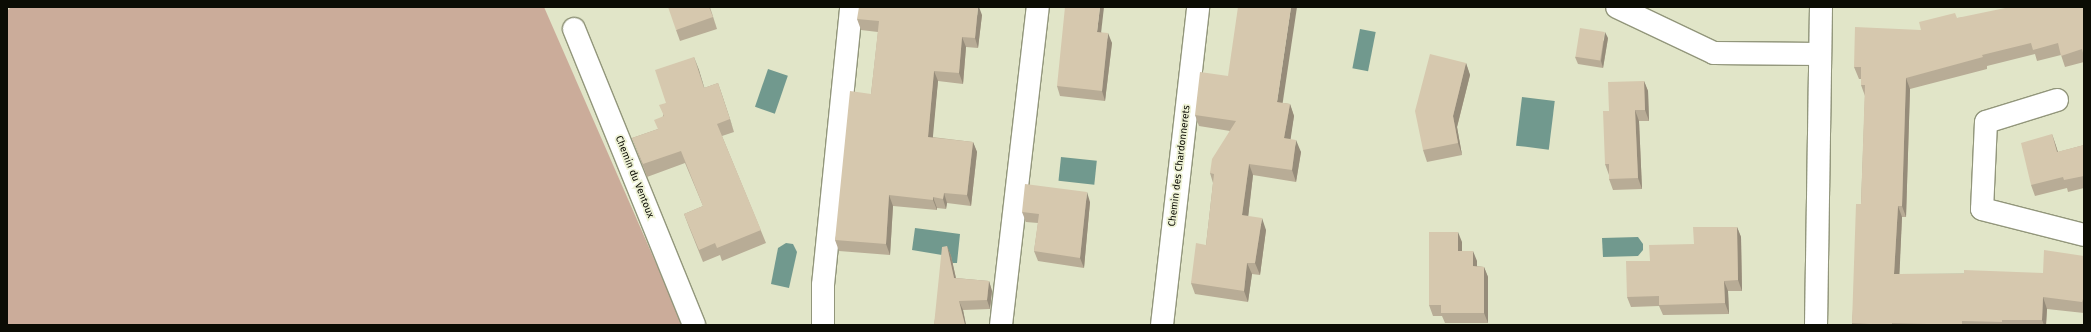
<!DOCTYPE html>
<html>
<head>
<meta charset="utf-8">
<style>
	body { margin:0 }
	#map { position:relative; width:2091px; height:332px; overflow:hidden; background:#e1e5c8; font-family:"Fira Sans",sans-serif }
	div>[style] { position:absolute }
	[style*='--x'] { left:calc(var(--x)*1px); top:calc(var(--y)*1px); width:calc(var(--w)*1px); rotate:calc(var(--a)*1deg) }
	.green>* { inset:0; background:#cbac9a }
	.water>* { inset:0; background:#71998e; transform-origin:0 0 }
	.roads { filter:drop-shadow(1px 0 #92967b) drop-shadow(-1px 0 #92967b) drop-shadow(0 1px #92967b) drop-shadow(0 -1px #92967b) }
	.minor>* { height:22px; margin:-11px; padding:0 11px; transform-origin:11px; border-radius:11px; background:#fff }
	.wall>* { inset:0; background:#b8ac96 }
	.shaded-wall>* { inset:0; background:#968c7a }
	.building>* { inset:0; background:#d6c8ae; transform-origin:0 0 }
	span { translate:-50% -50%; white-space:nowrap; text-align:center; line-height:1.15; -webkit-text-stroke:3.5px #eef2d5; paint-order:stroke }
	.street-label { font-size:10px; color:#0b0c04 }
	.frame { position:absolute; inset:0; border:8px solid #0b0c04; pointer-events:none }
</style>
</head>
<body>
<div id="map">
	<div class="green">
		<div style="clip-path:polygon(11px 7px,544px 7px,683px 325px,7px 325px,7px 11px)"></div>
	</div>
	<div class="water">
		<div style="left:1360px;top:29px;width:16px;height:40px;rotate:11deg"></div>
		<div style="left:768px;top:69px;width:21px;height:40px;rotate:19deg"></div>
		<div style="left:1522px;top:97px;width:33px;height:49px;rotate:7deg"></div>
		<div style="left:1061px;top:157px;width:36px;height:24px;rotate:6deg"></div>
		<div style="clip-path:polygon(915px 228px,960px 234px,957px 263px,953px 263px,951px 267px,942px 255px,912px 250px)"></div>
		<div style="clip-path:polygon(1638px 237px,1643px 244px,1643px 250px,1638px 256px,1603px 257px,1602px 238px)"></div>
		<div style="clip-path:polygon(786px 243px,793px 244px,797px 252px,789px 288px,771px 284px,778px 248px)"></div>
	</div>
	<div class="roads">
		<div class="minor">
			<div style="--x:1617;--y:7;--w:107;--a:25.4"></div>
			<div style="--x:1714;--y:53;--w:106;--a:0.5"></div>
			<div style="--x:574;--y:29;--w:319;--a:67.9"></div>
			<div style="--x:2057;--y:100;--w:74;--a:162.8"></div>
			<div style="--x:1986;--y:122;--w:87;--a:92.6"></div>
			<div style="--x:1982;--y:209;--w:105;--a:14.3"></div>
			<div style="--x:823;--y:325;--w:40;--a:-90"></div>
			<div style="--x:823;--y:285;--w:279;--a:-84.2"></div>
			<div style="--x:1001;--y:325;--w:320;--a:-83.4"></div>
			<div style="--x:1162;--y:325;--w:320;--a:-83.5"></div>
			<div style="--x:1816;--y:325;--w:318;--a:-89.1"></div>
		</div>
	</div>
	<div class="wall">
		<div style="clip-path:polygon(710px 7px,717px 29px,680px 41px,676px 30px)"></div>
		<div style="clip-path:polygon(2084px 7px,2084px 62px,2065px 67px,2061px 55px,2037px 61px,2035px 54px,1987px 66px,1987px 69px,1910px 89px,1906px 217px,1902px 217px,1899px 274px,2043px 273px,2084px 256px,2084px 313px,2047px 309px,2046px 325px,1852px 325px,1852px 323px,1861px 204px,1865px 96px,1861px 85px,1861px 79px,1859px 79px,1854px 67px,1921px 30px,1957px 18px)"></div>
		<div style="clip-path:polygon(982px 15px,978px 48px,966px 47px,963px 84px,938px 81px,932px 137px,973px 142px,977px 152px,971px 206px,947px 203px,946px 209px,937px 208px,937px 210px,893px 206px,890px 255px,839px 251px,835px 240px,871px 94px,878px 32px,861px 30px,857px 19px)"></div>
		<div style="clip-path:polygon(1101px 32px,1112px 43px,1105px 101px,1060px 96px,1057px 86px)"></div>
		<div style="clip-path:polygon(1608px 38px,1603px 68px,1578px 64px,1575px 57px)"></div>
		<div style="clip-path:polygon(694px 57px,704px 88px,718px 83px,734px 132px,722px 136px,766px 243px,722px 261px,720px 255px,703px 262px,689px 227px,684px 214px,703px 206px,685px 163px,647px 177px,632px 138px,658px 129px,663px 116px,666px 103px)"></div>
		<div style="clip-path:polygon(1466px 63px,1470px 75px,1457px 127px,1462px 155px,1427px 162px,1423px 150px)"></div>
		<div style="clip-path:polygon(1644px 81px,1648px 91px,1649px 121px,1639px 121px,1642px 189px,1613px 190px,1609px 179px,1609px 175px,1605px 164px,1609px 111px)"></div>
		<div style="clip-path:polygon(1283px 103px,1290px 104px,1294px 116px,1290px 139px,1301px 152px,1296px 182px,1253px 175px,1248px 216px,1266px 230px,1260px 275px,1252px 274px,1248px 302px,1195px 294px,1191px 283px,1206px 245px,1213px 183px,1210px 173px,1230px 131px,1199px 126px,1195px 115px)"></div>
		<div style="clip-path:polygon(2052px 134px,2058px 152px,2084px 145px,2084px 188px,2068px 192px,2067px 188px,2035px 196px,2031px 185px)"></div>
		<div style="clip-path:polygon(1090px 202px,1084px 268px,1038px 261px,1034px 251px,1038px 223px,1026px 222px,1022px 212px)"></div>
		<div style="clip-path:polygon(1737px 227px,1741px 237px,1742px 291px,1728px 291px,1729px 314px,1663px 315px,1659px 306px,1631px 307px,1627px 297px,1694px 244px)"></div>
		<div style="clip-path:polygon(1462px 242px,1462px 251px,1477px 261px,1477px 266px,1484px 267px,1488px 277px,1488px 323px,1445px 323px,1442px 316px,1433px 316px,1429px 305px)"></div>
		<div style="clip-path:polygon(947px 246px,951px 256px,956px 278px,989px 281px,992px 291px,990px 309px,963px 310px,966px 325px,934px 325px)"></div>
	</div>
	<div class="shaded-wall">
		<div style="clip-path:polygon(978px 7px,979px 7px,982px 15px,978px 48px,975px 38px)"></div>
		<div style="clip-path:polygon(1100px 7px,1104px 7px,1100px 42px,1097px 32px)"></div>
		<div style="clip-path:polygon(1291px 7px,1297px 7px,1281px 114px,1277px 102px)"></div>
		<div style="clip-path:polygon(1605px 32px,1608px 38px,1603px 68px,1601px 61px)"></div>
		<div style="clip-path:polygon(1108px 33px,1112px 43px,1105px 101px,1102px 91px)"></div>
		<div style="clip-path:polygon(962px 37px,966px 47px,963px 84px,959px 73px)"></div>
		<div style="clip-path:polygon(694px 57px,699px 70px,708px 100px,704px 88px)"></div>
		<div style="clip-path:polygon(1466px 63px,1470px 75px,1457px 127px,1462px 155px,1458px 143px,1453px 116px)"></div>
		<div style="clip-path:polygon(934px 71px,938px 81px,932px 147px,928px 137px)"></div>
		<div style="clip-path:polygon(1906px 78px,1910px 89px,1906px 217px,1902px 206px)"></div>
		<div style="clip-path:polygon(1644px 81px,1648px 91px,1649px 121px,1645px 110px)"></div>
		<div style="clip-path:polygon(718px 83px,722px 96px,734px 132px,730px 119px)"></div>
		<div style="clip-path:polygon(1290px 104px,1294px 116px,1289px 150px,1284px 138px)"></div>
		<div style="clip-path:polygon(1635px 110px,1639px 121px,1642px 189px,1638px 178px)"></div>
		<div style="clip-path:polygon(2052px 134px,2056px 146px,2061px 163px,2057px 152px)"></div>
		<div style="clip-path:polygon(1296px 140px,1301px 152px,1296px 182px,1292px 170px)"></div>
		<div style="clip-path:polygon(973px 142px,977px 152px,971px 206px,967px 195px)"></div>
		<div style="clip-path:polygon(1249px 164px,1253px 175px,1247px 227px,1242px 215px)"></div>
		<div style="clip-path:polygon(1087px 192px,1090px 202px,1084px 268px,1080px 258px)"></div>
		<div style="clip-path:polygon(944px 193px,947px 203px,946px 209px,943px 199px)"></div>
		<div style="clip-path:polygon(889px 195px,893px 206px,890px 255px,886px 244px)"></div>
		<div style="clip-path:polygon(933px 197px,937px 208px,937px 210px,933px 200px)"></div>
		<div style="clip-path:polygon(1898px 206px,1902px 217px,1899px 285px,1894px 274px)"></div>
		<div style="clip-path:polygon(1262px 218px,1266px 230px,1260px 275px,1255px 263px)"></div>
		<div style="clip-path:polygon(1737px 227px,1741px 237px,1742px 291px,1738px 280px)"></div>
		<div style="clip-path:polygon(1458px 232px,1462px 242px,1462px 262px,1458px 251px)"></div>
		<div style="clip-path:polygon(947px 246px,951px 256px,958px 288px,954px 278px)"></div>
		<div style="clip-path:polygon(1473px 251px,1477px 261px,1477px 277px,1473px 266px)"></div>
		<div style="clip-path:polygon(1247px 263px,1252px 274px,1248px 302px,1244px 291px)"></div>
		<div style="clip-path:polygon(1484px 267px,1488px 277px,1488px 323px,1484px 313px)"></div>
		<div style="clip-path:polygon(989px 281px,992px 291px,990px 309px,987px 300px)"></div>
		<div style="clip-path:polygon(1724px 281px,1728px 291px,1729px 314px,1725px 303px)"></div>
		<div style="clip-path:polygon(2043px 297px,2047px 309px,2046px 325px,2044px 325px,2042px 320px)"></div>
		<div style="clip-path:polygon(959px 301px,963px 310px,966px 325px,965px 325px)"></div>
	</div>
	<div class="building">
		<div style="clip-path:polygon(668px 7px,709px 7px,713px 17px,676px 30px)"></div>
		<div style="clip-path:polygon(859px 7px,978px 7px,975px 38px,962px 37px,959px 73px,934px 71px,928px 137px,973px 142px,967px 195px,944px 193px,943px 199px,933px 197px,933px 200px,889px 195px,886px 244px,835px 240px,850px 91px,871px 94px,879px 21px,857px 19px)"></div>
		<div style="clip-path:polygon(1065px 7px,1100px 7px,1097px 32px,1108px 33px,1102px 91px,1057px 86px)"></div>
		<div style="clip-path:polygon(1238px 7px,1291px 7px,1277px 102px,1290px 104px,1284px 138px,1296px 140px,1292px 170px,1249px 164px,1242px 215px,1262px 218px,1255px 263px,1247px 263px,1244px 291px,1191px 283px,1196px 243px,1206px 245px,1214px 174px,1210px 173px,1212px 159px,1236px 121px,1195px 115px,1200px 72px,1228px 76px)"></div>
		<div style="clip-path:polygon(2010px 7px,2084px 7px,2084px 57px,2082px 49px,2061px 56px,2058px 43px,2033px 50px,2031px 43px,1982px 55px,1983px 57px,1906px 78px,1902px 206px,1898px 206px,1894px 274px,1964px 274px,1964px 270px,2043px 273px,2044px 250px,2084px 256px,2084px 299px,2083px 299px,2082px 302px,2043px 297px,2042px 320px,2002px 320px,2002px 322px,1962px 321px,1962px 325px,1892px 323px,1892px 325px,1887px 325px,1852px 323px,1856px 204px,1861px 204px,1865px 85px,1861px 85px,1861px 67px,1854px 67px,1855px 27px,1921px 30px,1919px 22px,1955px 13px,1957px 18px)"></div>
		<div style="left:1580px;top:28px;width:25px;height:29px;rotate:9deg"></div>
		<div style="clip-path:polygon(1430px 54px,1466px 63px,1453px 116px,1458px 143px,1423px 150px,1415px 111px)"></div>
		<div style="clip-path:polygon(694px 57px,704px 88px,718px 83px,730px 119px,717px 124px,761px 230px,717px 248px,715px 243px,699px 250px,684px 214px,703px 206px,681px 151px,643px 164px,632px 138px,658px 129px,654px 120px,664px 116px,659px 105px,666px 103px,655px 70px)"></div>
		<div style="clip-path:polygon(1644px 81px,1645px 110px,1635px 110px,1638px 178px,1609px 179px,1609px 164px,1605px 164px,1603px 111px,1609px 111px,1608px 82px)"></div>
		<div style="clip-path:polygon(2052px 134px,2057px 152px,2084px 145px,2084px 176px,2064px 180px,2063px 177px,2031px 185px,2021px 143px)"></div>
		<div style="clip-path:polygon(1025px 184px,1087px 192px,1080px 258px,1034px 251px,1039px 214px,1022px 212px)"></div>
		<div style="clip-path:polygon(1693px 227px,1737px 227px,1738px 280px,1724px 281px,1725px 303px,1659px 305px,1659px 296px,1627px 297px,1626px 261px,1650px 261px,1649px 245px,1694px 244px)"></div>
		<div style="clip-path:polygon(1429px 232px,1458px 232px,1458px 251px,1473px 251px,1473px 266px,1484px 267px,1484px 313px,1441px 313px,1441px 305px,1429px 305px)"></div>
		<div style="clip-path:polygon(947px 246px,954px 278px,989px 281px,987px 300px,959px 301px,965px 325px,934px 325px,942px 247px)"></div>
	</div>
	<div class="street-label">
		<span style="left:1180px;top:166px;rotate:-83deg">Chemin des Chardonnerets</span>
		<span style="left:634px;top:177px;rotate:68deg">Chemin du Ventoux</span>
	</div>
	<div class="frame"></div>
</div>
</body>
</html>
